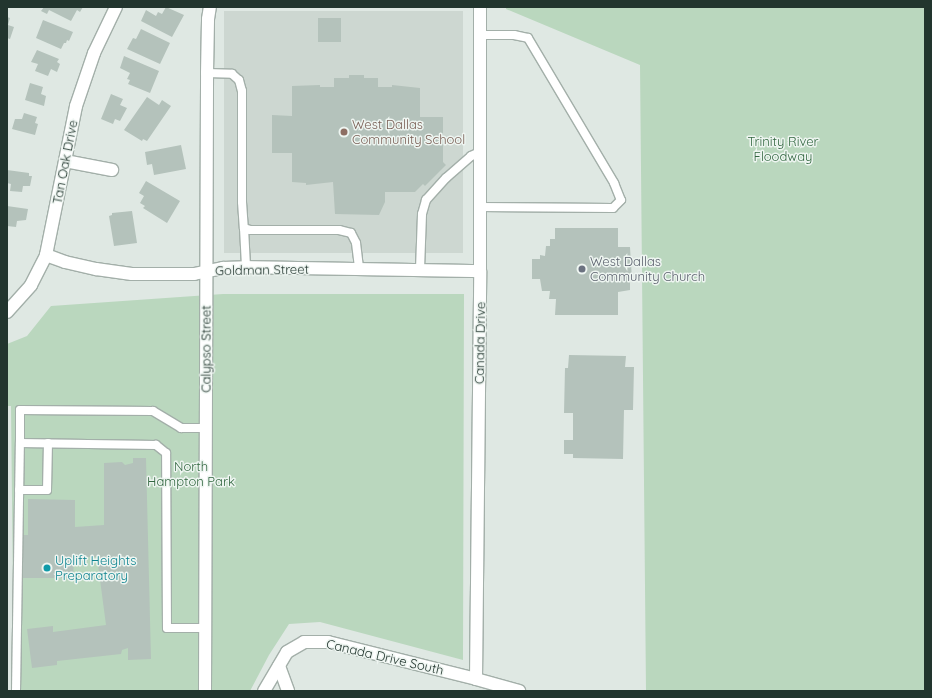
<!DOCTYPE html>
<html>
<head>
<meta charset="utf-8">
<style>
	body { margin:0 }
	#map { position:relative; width:932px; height:698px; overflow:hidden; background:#dfe8e3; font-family:Quicksand,sans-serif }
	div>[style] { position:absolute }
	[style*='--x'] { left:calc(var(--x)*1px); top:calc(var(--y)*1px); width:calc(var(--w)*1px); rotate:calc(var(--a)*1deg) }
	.built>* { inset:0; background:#cdd7d1; transform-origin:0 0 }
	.green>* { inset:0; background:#bad7be }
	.building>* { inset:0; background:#b4c2bb; transform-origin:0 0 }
	.roads { filter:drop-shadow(1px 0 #a3afa9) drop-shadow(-1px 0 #a3afa9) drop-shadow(0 1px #a3afa9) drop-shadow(0 -1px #a3afa9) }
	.service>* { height:8px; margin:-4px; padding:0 4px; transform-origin:4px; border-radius:4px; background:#fff }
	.minor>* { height:12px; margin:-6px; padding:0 6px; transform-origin:6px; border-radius:6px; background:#fff }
	.tertiary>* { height:12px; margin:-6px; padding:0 6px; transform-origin:6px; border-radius:6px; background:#fff }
	.dots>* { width:11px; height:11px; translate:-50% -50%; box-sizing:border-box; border:2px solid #eef5f1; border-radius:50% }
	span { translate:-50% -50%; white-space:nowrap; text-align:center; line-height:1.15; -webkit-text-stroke:3px #eef5f1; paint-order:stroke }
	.education-label { font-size:13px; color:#785e54 }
	.left { translate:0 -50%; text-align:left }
	.park-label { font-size:13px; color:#326740 }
	.street-label { font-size:13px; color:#22352e }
	.worship-label { font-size:13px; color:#5b616d }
	.culture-label { font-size:13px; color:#0d838f }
	.frame { position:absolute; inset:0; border:8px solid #22352e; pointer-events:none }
</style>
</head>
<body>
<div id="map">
	<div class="built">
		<div style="left:224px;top:11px;width:239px;height:242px"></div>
	</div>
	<div class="green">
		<div style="clip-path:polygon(506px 7px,925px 7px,925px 691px,646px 691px,640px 65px,506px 9px)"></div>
		<div style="clip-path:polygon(223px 294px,464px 294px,463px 660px,320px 622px,289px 624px,269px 655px,250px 691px,14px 691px,11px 406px,7px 406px,7px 344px,27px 336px,51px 306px)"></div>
	</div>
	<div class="building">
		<div style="clip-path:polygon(44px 7px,83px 7px,80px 12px,77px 10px,71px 21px,49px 10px,47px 14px,41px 11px)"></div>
		<div style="clip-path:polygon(166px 7px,184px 15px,172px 37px,141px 21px,146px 10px,156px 16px,158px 12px,162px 14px)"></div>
		<div style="clip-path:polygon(7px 17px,10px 18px,8px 25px,14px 27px,10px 39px,7px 38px)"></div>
		<div style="left:318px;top:18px;width:23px;height:24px"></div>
		<div style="clip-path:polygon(43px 20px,73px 32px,69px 41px,67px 40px,66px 43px,64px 43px,61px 49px,36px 38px)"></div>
		<div style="clip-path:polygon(141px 29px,170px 43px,160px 64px,127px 49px,133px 38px,136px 39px)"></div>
		<div style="clip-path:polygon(37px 50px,59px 59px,57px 62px,60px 64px,57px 72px,51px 69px,48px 76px,35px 71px,38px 64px,31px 62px)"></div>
		<div style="clip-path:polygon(124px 56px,159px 71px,150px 93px,128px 84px,130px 80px,127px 79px,130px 73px,120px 68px)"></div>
		<div style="clip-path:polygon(349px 75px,364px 75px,364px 78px,378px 78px,378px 87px,392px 87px,392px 85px,420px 88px,420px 117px,443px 117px,443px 162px,446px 165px,425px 186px,423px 184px,415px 192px,385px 192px,385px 202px,379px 215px,335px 214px,333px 182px,306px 185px,306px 183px,292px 182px,292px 153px,272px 153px,272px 115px,292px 116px,292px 86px,320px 85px,320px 87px,334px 87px,334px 78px,349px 78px)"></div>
		<div style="clip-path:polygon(30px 83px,43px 87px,41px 94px,46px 96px,44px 106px,25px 100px)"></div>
		<div style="clip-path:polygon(111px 94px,123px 99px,120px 105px,127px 108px,120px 121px,115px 119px,113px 124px,101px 119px)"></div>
		<div style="clip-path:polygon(147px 97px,159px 105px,162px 100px,171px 106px,147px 141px,143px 139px,142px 141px,124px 130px)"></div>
		<div style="clip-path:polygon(24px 113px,37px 117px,35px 123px,38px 124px,35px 135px,12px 129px,15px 119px,22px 119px)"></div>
		<div style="clip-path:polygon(181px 145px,186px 169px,154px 175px,152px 164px,147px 165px,145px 152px)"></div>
		<div style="clip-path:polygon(7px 170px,29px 173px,29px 176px,32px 176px,30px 186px,23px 186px,22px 192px,10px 191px,11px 184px,7px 183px)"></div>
		<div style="clip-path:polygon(146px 181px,180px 201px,167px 223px,143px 208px,145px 206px,140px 203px,144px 196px,139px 193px)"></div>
		<div style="clip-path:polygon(7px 206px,28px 209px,26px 220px,17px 221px,16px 227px,7px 226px)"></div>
		<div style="clip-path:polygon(132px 211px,137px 243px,114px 246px,109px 216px,112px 215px,112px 213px)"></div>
		<div style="clip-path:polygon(555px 228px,618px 228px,618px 247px,630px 247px,632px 280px,630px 280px,630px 290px,618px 292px,618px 315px,555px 315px,556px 299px,549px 299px,550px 291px,542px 291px,540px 279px,532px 279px,532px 259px,540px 259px,540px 255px,545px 256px,546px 246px,550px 246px,550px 239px,555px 239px)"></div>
		<div style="clip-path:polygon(569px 355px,626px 356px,625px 367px,634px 367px,633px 410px,624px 410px,623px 459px,573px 458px,573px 454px,564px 454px,564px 440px,573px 440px,573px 413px,564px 413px,565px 368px,568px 368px)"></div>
		<div style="clip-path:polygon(133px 458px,146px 458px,151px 659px,128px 660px,128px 648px,122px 650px,121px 654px,57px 661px,57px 665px,32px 668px,27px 629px,53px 626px,53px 632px,106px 625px,97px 557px,74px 557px,73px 578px,20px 578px,22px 535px,28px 535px,28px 499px,75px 500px,75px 527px,104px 525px,104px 463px,122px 462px,125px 465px,133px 463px)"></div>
	</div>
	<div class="roads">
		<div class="service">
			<div style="--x:480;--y:35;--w:34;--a:0"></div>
			<div style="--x:514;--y:35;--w:14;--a:12"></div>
			<div style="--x:528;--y:38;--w:169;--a:59.3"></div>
			<div style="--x:614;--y:183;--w:18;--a:68"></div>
			<div style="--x:621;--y:200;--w:11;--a:135"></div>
			<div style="--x:613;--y:208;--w:133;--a:-179.6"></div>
			<div style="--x:207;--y:73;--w:25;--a:2"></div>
			<div style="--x:232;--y:74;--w:9;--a:41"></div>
			<div style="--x:239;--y:80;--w:11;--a:75"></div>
			<div style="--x:242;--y:91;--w:111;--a:90"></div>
			<div style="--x:242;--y:202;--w:26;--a:86"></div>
			<div style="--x:244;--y:228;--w:6;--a:18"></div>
			<div style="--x:250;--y:230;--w:89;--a:0"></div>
			<div style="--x:339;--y:230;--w:12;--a:14"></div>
			<div style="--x:351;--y:233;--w:11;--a:63"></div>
			<div style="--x:356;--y:243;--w:26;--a:83"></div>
			<div style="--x:244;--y:228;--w:39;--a:87"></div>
			<div style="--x:420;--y:269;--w:55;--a:-87.9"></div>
			<div style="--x:422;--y:214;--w:15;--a:-74"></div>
			<div style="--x:426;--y:200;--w:30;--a:-48"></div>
			<div style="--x:446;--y:178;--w:33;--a:-41"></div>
			<div style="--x:471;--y:156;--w:10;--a:-24"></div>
			<div style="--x:19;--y:490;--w:28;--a:0"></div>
			<div style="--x:47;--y:490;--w:47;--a:-88.8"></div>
			<div style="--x:205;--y:628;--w:38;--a:180"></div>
			<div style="--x:167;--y:628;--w:175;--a:-90.3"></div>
			<div style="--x:166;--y:453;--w:13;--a:-141"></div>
			<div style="--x:156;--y:445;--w:136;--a:-179.2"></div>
			<div style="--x:20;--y:443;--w:33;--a:-90"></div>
			<div style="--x:20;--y:410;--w:133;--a:0.4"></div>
			<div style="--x:153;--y:411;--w:33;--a:31"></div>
			<div style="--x:181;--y:428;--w:25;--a:0"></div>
			<div style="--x:16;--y:691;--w:248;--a:-89.1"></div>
		</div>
		<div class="minor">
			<div style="--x:65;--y:161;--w:48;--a:10.8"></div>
			<div style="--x:46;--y:255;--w:20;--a:20"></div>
			<div style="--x:65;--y:262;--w:32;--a:13"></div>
			<div style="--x:96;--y:269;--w:36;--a:8"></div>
			<div style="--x:132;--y:274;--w:62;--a:0"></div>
			<div style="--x:194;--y:274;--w:30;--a:-12"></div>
			<div style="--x:223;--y:268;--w:23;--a:-2"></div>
			<div style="--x:246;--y:267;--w:234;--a:1"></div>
			<div style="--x:7;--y:312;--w:36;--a:-48"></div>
			<div style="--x:31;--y:285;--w:34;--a:-63"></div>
			<div style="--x:46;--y:255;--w:152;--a:-78.6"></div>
			<div style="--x:76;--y:106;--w:56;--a:-71.2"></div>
			<div style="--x:94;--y:53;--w:51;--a:-64.4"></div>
			<div style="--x:205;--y:691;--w:618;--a:-89.81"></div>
			<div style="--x:207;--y:73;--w:54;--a:-88.9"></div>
			<div style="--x:208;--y:19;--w:12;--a:-81"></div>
		</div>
		<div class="tertiary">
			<div style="--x:279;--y:666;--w:27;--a:70"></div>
			<div style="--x:476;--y:679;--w:408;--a:-89.4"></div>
			<div style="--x:480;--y:271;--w:264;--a:-90"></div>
			<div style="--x:264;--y:691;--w:45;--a:-59.5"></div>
			<div style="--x:287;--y:652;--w:20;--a:-30"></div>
			<div style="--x:304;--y:642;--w:24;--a:0"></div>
			<div style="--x:328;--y:642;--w:153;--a:14"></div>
			<div style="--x:476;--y:679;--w:45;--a:15.6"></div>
		</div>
	</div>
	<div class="dots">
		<div style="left:344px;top:132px;background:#8d6e63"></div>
		<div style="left:582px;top:269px;background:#6b7280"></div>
		<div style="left:47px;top:568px;background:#0f9aa8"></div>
	</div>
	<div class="education-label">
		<span class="left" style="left:352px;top:132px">West Dallas<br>Community School</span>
	</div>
	<div class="park-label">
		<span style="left:783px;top:149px">Trinity River<br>Floodway</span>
		<span style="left:191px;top:474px">North<br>Hampton Park</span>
	</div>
	<div class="street-label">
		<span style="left:65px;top:162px;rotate:-79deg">Tan Oak Drive</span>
		<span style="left:262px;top:270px;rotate:-1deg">Goldman Street</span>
		<span style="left:480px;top:343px;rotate:-89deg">Canada Drive</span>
		<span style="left:206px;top:349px;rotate:-90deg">Calypso Street</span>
		<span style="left:385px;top:657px;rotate:13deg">Canada Drive South</span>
	</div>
	<div class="worship-label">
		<span class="left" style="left:590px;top:269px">West Dallas<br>Community Church</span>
	</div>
	<div class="culture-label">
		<span class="left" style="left:55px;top:568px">Uplift Heights<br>Preparatory</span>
	</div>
	<div class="frame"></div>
</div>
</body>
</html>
